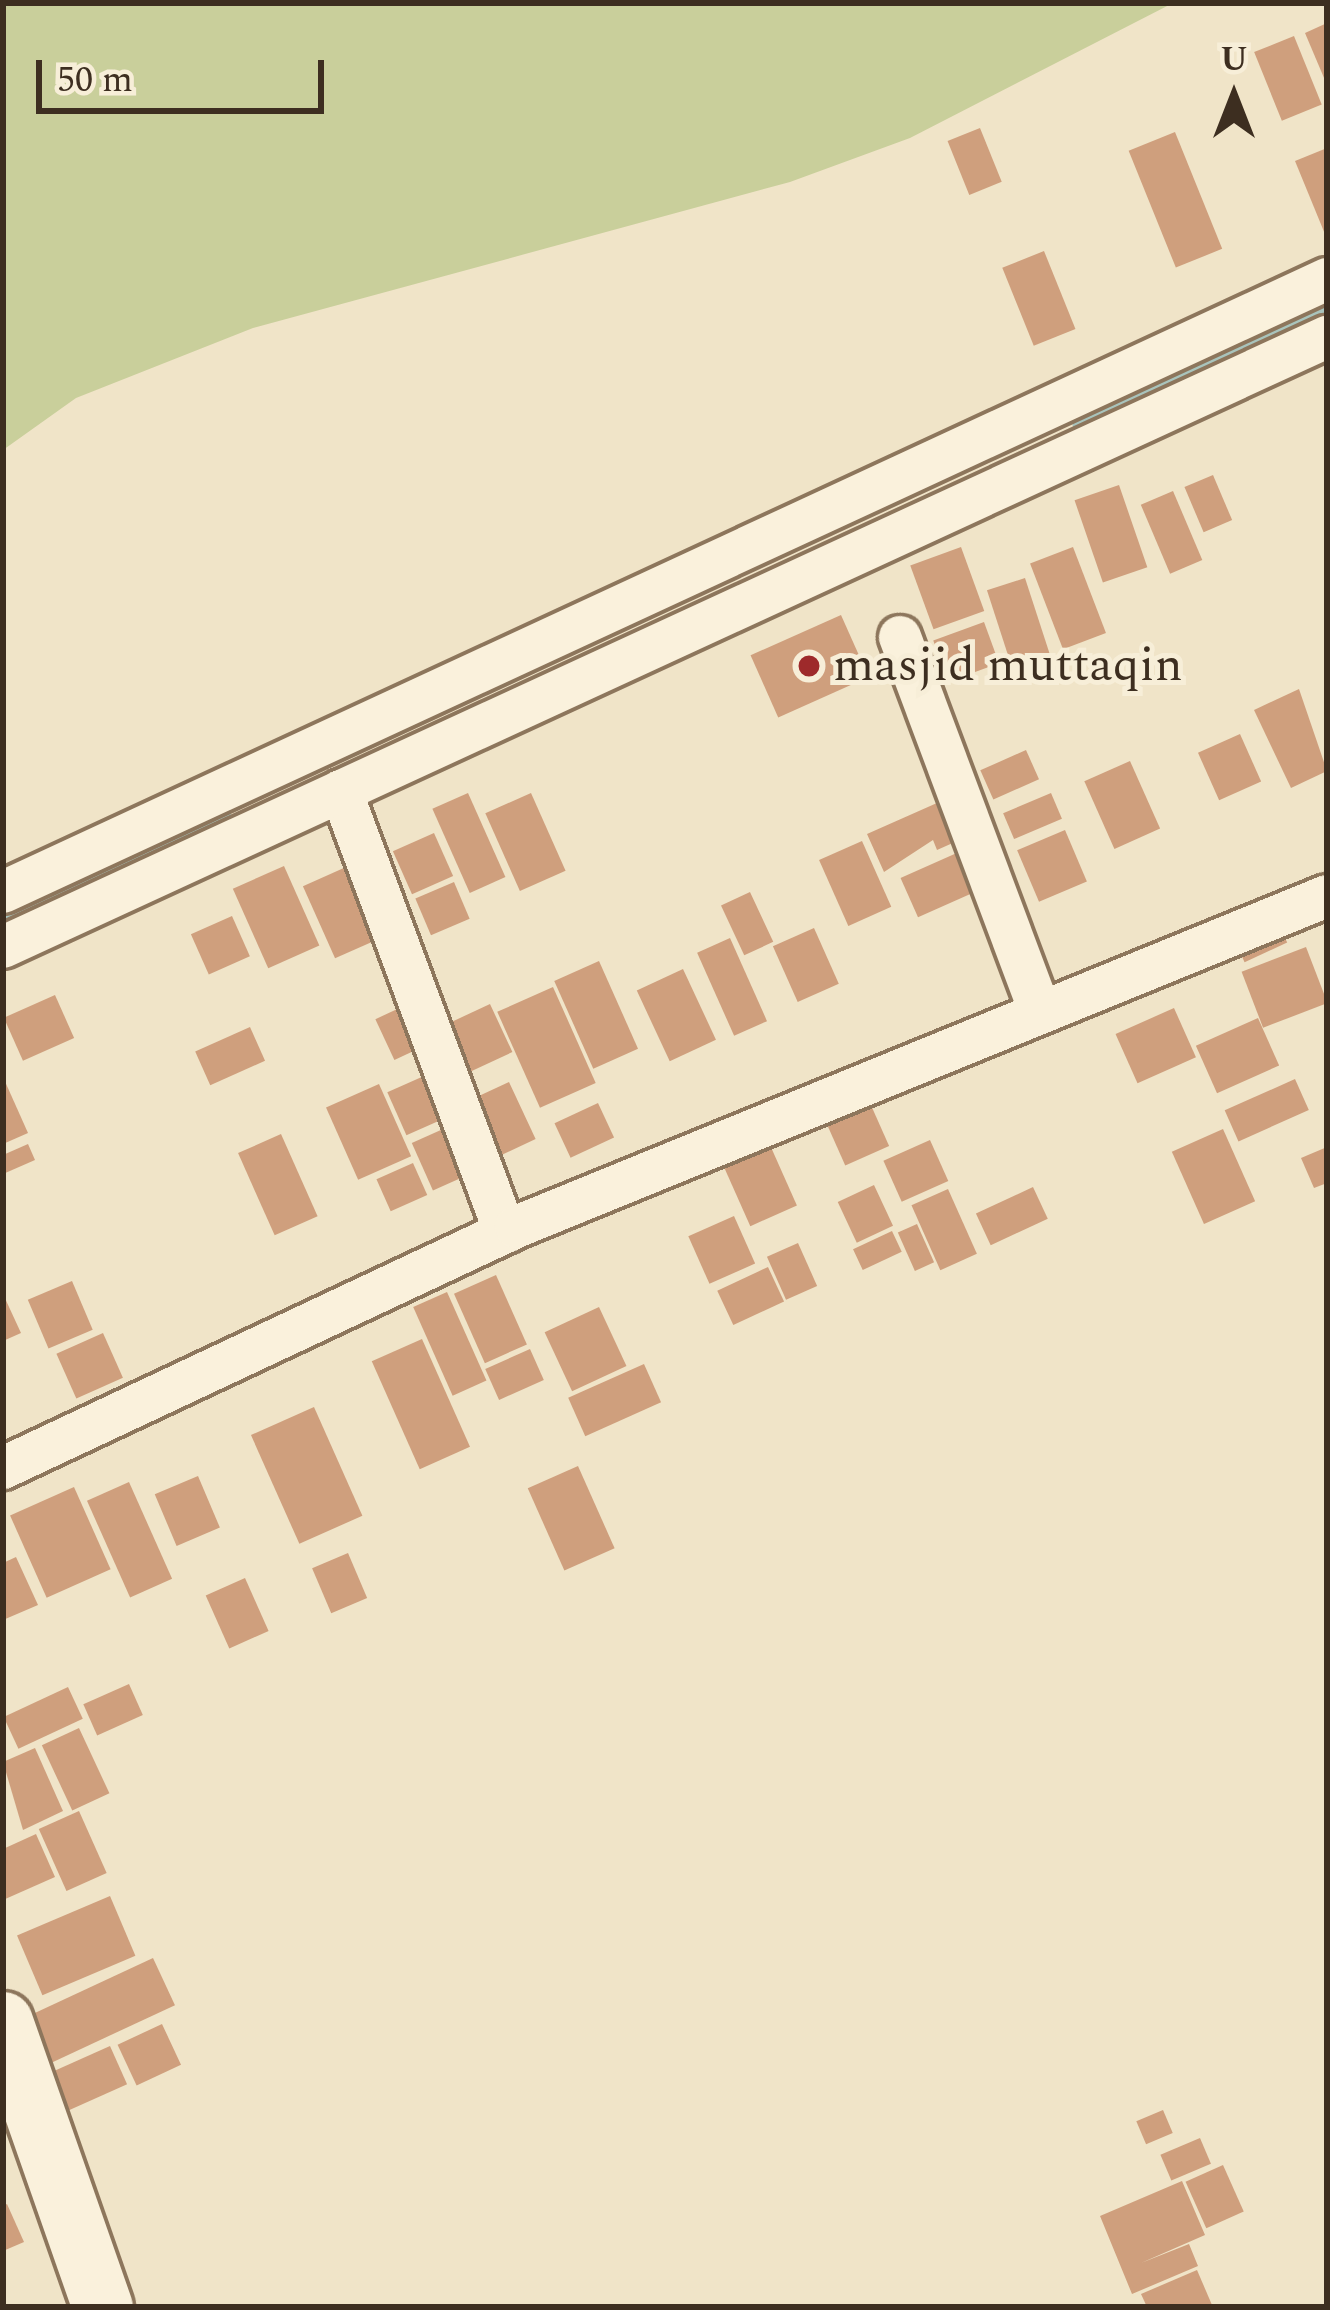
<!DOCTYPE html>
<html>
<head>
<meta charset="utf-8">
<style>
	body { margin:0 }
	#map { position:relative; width:1330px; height:2310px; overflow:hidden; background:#f0e4c8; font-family:Spectral,serif }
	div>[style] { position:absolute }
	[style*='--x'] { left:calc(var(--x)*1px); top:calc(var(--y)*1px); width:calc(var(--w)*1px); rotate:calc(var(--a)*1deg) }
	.green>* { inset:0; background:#c9cf9b }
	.river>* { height:69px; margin:-34.5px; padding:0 34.5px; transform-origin:34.5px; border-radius:34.5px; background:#a9c4bc }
	.building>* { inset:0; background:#cf9f7d; transform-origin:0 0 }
	.roads { filter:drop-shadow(3px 0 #8d765c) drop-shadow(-3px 0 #8d765c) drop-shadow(0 3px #8d765c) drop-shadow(0 -3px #8d765c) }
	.street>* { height:42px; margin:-21px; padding:0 21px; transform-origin:21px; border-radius:21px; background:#faf1dc }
	.secondary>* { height:60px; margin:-30px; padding:0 30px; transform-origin:30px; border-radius:30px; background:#faf1dc }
	.dots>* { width:33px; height:33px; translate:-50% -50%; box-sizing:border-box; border:6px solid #f7eed8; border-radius:50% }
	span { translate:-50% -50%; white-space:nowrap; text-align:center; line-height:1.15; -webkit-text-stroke:10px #f7eed8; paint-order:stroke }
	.poi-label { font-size:48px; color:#3d2e20 }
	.left { translate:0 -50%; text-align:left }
	.frame { position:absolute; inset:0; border:6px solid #3d2e20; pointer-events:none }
	.north { position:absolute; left:1174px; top:36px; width:120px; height:120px; -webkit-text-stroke:9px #f7eed8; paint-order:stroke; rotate:0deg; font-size:33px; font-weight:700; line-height:48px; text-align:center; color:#3d2e20 }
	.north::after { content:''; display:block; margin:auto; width:42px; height:54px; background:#3d2e20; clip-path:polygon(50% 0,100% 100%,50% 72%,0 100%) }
	.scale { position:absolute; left:36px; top:60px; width:288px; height:54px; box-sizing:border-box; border:6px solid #3d2e20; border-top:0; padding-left:15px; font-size:36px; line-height:42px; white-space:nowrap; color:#3d2e20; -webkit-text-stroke:9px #f7eed8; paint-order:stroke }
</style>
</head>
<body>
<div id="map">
	<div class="green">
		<div style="clip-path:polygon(3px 3px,1173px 3px,910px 138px,790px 182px,253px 328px,76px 398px,3px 450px)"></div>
	</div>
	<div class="river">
		<div style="--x:1106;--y:419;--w:246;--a:-26.3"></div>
		<div style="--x:3;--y:922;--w:218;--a:-23.9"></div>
	</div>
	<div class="building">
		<div style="clip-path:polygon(1327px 23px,1327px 85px,1305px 33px)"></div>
		<div style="left:1294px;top:36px;width:74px;height:43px;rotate:68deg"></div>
		<div style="left:980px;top:128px;width:58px;height:35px;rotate:68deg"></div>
		<div style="left:1175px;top:132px;width:126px;height:50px;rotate:68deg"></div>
		<div style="clip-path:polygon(1327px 148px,1327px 239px,1295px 161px)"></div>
		<div style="left:1044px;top:251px;width:84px;height:45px;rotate:68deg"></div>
		<div style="left:1213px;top:475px;width:49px;height:31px;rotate:67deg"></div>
		<div style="left:1119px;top:485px;width:87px;height:47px;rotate:71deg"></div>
		<div style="left:1173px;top:491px;width:75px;height:35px;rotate:67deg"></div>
		<div style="left:961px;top:547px;width:68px;height:54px;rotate:70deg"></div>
		<div style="left:1073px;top:547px;width:92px;height:46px;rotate:69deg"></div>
		<div style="left:1025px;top:578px;width:80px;height:40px;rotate:72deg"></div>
		<div style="left:841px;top:615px;width:68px;height:99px;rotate:66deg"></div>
		<div style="left:984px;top:622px;width:44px;height:54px;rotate:70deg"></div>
		<div style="clip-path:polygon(1299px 689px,1327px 771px,1291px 788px,1254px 710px)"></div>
		<div style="left:1240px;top:734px;width:52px;height:46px;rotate:66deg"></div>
		<div style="left:1026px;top:750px;width:32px;height:50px;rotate:66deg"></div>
		<div style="left:1130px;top:761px;width:74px;height:50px;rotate:66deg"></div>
		<div style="left:468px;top:793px;width:92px;height:39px;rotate:66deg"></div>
		<div style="left:531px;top:793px;width:85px;height:50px;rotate:66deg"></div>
		<div style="left:1051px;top:793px;width:28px;height:52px;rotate:67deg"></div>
		<div style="clip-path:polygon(946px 799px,964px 838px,937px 850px,933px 840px,884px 872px,867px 834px)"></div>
		<div style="left:1065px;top:830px;width:56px;height:52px;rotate:67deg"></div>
		<div style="left:434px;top:833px;width:47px;height:45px;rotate:66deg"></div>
		<div style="left:862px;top:841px;width:72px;height:47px;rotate:66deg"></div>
		<div style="left:959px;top:852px;width:43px;height:64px;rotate:66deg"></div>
		<div style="left:355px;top:863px;width:79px;height:57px;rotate:66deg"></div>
		<div style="left:284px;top:866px;width:87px;height:56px;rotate:66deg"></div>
		<div style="left:454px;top:882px;width:40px;height:42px;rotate:67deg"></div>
		<div style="left:750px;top:892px;width:55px;height:32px;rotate:65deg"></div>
		<div style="left:232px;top:916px;width:44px;height:45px;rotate:66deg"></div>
		<div style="left:1280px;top:927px;width:17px;height:47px;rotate:65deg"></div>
		<div style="left:814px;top:928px;width:61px;height:45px;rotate:66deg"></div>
		<div style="left:730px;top:938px;width:91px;height:36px;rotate:66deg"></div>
		<div style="left:1306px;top:947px;width:60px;height:69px;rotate:69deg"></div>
		<div style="left:599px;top:961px;width:96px;height:49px;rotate:66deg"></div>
		<div style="left:683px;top:969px;width:78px;height:51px;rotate:65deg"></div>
		<div style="left:553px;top:987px;width:105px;height:61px;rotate:66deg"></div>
		<div style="left:55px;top:995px;width:47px;height:56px;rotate:66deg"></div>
		<div style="left:408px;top:1004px;width:45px;height:36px;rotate:65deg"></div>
		<div style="left:490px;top:1004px;width:53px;height:52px;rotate:65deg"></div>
		<div style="left:1174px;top:1008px;width:54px;height:64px;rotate:66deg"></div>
		<div style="left:1258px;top:1018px;width:52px;height:68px;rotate:66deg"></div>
		<div style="left:250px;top:1027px;width:37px;height:60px;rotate:66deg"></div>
		<div style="left:433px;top:1072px;width:47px;height:50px;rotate:66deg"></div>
		<div style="clip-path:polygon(3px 1077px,28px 1133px,3px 1144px)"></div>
		<div style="left:1295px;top:1079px;width:34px;height:77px;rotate:66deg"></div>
		<div style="left:509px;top:1082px;width:63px;height:47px;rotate:65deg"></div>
		<div style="left:379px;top:1084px;width:79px;height:58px;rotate:66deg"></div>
		<div style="left:598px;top:1103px;width:38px;height:48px;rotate:65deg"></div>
		<div style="left:870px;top:1103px;width:47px;height:48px;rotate:66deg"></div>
		<div style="left:452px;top:1125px;width:52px;height:44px;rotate:66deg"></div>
		<div style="left:1223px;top:1129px;width:79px;height:56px;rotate:66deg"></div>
		<div style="left:281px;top:1134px;width:90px;height:47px;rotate:66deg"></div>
		<div style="left:766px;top:1136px;width:76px;height:51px;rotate:66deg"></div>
		<div style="left:930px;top:1140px;width:45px;height:51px;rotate:66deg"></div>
		<div style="clip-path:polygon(28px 1144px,35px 1160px,3px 1174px,3px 1155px)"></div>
		<div style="clip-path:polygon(1327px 1147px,1327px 1183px,1314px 1188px,1301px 1158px)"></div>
		<div style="left:413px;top:1163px;width:35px;height:40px;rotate:66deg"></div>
		<div style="left:874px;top:1185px;width:45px;height:40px;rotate:65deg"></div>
		<div style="left:1033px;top:1187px;width:35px;height:63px;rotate:65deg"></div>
		<div style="left:948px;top:1189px;width:71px;height:40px;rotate:66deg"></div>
		<div style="left:734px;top:1216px;width:52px;height:50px;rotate:66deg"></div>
		<div style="left:917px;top:1224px;width:42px;height:21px;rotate:66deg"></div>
		<div style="left:892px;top:1231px;width:23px;height:43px;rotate:65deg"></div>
		<div style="left:798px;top:1243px;width:47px;height:34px;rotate:66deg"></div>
		<div style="left:768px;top:1267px;width:38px;height:56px;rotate:65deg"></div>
		<div style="left:496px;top:1275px;width:76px;height:46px;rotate:66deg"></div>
		<div style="left:72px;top:1281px;width:53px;height:48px;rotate:67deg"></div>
		<div style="left:447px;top:1292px;width:97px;height:37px;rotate:66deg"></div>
		<div style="clip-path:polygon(3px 1294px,21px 1333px,3px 1341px)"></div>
		<div style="left:599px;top:1307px;width:65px;height:60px;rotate:65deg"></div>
		<div style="left:103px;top:1333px;width:49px;height:51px;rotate:66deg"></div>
		<div style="left:422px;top:1339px;width:118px;height:55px;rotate:66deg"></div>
		<div style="left:530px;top:1349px;width:34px;height:49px;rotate:66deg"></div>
		<div style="left:644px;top:1364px;width:42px;height:83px;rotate:66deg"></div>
		<div style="left:314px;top:1407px;width:119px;height:69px;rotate:66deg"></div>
		<div style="left:578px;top:1466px;width:90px;height:55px;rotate:66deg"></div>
		<div style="left:198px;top:1476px;width:56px;height:47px;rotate:67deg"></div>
		<div style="left:129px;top:1482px;width:106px;height:46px;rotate:66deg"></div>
		<div style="left:74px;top:1487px;width:90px;height:70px;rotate:66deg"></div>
		<div style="left:348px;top:1553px;width:49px;height:39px;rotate:67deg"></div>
		<div style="clip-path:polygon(16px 1557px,38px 1605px,3px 1620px,3px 1563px)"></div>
		<div style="left:245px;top:1578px;width:58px;height:43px;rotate:66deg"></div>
		<div style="left:129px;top:1684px;width:34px;height:50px;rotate:66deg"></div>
		<div style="left:68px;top:1687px;width:35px;height:71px;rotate:65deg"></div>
		<div style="left:79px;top:1728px;width:72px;height:41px;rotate:65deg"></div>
		<div style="clip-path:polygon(35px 1748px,63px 1811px,23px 1830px,3px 1762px)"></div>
		<div style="left:79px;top:1811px;width:68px;height:44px;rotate:66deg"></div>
		<div style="clip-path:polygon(36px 1834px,55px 1877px,3px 1900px,3px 1849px)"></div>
		<div style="left:110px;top:1896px;width:65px;height:101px;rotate:67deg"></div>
		<div style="left:153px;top:1958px;width:52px;height:141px;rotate:65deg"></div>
		<div style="left:162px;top:2024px;width:45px;height:49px;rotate:65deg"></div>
		<div style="left:110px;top:2046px;width:42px;height:71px;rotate:66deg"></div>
		<div style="left:1163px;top:2110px;width:25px;height:29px;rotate:67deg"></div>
		<div style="left:1200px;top:2138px;width:28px;height:43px;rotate:67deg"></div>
		<div style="left:1223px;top:2165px;width:51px;height:41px;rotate:66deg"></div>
		<div style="clip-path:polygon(1182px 2181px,1205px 2235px,1141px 2263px,1189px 2244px,1198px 2266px,1132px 2294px,1100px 2216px)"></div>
		<div style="clip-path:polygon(7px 2204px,24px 2242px,3px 2251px,3px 2206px)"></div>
		<div style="clip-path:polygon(1197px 2270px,1212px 2305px,1147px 2307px,1141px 2294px)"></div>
	</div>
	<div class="roads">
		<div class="street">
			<div style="--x:900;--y:637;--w:395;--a:69.5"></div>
			<div style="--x:341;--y:791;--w:471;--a:69.6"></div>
			<div style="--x:3;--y:892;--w:1459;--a:-24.84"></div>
			<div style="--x:3;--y:947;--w:1458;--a:-24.74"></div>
			<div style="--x:3;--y:1468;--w:567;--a:-25.16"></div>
			<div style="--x:516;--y:1227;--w:876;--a:-22.2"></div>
		</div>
		<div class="secondary">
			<div style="--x:3;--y:2022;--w:302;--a:70.7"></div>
		</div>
	</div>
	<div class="dots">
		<div style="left:809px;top:666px;background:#9e2a2b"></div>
	</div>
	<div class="poi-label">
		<span class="left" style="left:833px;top:666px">masjid muttaqin</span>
	</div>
	<div class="frame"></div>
	<div class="north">U</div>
	<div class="scale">50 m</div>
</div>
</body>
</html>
